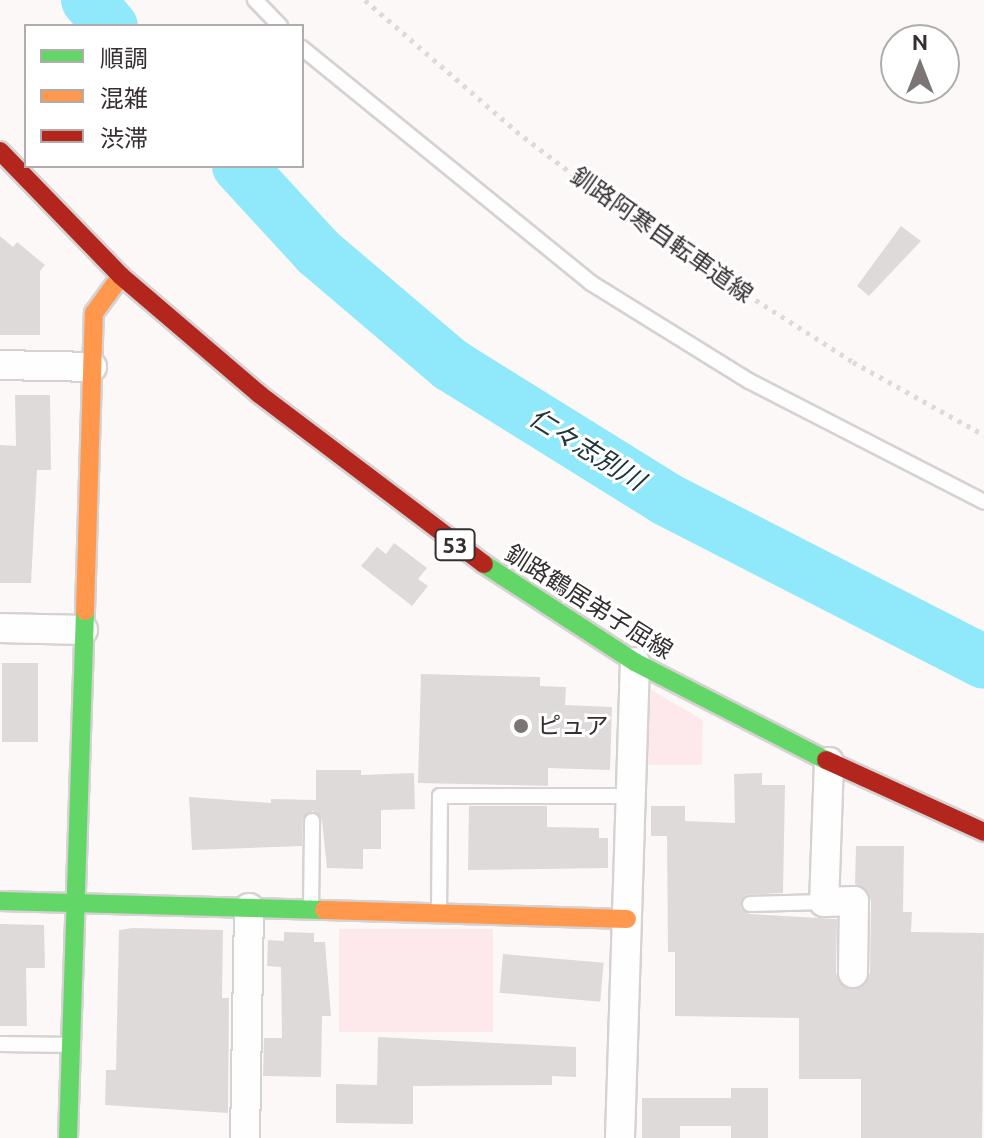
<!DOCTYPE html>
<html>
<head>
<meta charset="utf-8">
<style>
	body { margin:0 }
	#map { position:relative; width:984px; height:1138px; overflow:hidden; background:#fdf8f8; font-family:Ubuntu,"Noto Sans JP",sans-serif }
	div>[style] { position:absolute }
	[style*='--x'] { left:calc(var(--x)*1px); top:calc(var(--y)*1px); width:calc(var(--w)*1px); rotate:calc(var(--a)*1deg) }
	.green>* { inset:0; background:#fde9eb; transform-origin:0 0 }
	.river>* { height:54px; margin:-27px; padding:0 27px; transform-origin:27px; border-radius:27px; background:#90e9fb }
	.building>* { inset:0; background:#dfdada; transform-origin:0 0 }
	.path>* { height:5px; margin-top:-2.5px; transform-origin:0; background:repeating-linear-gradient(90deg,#dcdada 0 4px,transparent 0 10px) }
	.roads { filter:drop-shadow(2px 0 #d6d2d2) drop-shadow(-2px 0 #d6d2d2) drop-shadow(0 2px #d6d2d2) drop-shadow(0 -2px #d6d2d2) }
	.lane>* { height:14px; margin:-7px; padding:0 7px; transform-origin:7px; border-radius:7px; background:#fffefe }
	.street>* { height:28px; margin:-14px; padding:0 14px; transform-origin:14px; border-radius:14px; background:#fffefe }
	.fast>* { height:18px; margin:-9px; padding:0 9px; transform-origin:9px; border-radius:9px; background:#63d668 }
	.slow>* { height:18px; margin:-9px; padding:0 9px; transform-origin:9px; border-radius:9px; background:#ff974d }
	.jam>* { height:18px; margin:-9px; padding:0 9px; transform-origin:9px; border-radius:9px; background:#b3261e }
	.dots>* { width:22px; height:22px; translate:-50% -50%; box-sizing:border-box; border:4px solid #fff; border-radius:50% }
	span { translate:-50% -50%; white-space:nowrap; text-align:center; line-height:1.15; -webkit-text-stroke:6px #fff; paint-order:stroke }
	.shield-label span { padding:2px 6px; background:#fff; border:2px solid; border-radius:6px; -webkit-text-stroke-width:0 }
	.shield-label { font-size:22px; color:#362f30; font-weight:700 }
	.street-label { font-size:24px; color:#362f30 }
	.poi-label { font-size:24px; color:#362f30 }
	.left { translate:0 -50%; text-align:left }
	.water-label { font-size:26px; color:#20373c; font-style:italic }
	.legend { position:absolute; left:24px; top:24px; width:280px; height:144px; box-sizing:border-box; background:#fff; border:2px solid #afacac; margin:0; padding:10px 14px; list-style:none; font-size:24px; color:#362f30 }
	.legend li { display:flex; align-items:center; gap:16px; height:40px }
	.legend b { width:40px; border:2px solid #afacac }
	.north { position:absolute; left:880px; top:24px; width:80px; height:80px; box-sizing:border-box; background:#fff; border:2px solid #afacac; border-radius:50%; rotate:0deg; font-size:22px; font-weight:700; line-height:32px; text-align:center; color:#362f30 }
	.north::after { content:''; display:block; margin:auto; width:28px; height:36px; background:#7c7576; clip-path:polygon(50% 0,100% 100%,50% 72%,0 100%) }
</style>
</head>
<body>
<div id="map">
	<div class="green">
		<div style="clip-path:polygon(646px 687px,703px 720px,702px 765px,645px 765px)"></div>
		<div style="left:339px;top:929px;width:154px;height:103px"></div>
	</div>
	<div class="river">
		<div style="--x:88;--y:0;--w:35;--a:49"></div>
		<div style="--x:239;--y:166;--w:117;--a:47.4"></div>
		<div style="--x:318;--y:252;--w:175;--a:40.4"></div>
		<div style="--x:451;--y:365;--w:253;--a:31.9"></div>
		<div style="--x:666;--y:499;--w:357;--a:27.1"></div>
	</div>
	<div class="building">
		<div style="clip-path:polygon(901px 226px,921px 241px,869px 296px,857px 286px)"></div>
		<div style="clip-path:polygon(0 236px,13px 247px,17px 242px,45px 265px,40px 271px,40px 335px,0 335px)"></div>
		<div style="clip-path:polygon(15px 395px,50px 395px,51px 470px,37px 470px,31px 583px,0 583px,0 445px,16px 446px)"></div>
		<div style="clip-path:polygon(394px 543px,427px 568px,418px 579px,428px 586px,412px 606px,361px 566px,377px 547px,386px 554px)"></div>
		<div style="left:2px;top:663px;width:36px;height:79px"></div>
		<div style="clip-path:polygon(421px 674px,540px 677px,540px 686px,566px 687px,565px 705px,612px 707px,610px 770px,548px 768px,548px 786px,418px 783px)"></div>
		<div style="clip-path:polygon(316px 770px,361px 770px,361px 775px,414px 773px,415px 809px,381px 810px,381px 849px,363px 849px,363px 869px,327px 868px,322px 820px,313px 811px,303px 817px,302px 846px,192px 850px,189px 797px,271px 803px,271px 799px,316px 800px)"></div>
		<div style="clip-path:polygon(762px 773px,762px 785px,785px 785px,783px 893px,745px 895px,741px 909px,750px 914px,837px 919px,836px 973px,844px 987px,861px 988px,870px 973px,871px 901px,868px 892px,855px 884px,856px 846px,904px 846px,903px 912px,912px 912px,911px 932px,984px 933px,982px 1138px,861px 1138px,861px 1079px,799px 1079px,799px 1018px,675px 1016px,675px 952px,668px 952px,667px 836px,651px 836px,651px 806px,685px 806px,685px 821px,735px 823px,734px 774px)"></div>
		<div style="clip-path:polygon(469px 806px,547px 806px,547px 827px,599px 828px,599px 838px,608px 838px,608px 868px,468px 870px)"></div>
		<div style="clip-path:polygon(0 924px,44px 925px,45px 968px,26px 968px,27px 1026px,0 1026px)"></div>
		<div style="clip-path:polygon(133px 928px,223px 930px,222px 998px,229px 998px,228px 1113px,105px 1105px,106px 1070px,116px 1070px,119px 930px)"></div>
		<div style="clip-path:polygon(284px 932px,314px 933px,314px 942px,325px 942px,331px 1016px,322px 1016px,321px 1077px,263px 1076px,264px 1038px,282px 1038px,281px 967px,267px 966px,268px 940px,284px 941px)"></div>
		<div style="left:503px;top:954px;width:101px;height:39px;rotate:5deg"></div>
		<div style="clip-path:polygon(378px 1037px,576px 1047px,576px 1077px,552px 1076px,552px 1085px,413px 1086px,413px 1124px,336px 1123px,336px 1084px,377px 1085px)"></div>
		<div style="clip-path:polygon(731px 1088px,768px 1088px,768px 1138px,731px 1138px,731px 1126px,680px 1126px,680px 1138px,642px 1138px,642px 1098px,731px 1098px)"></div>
	</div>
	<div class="path">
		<div style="--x:365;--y:0;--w:200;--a:40.9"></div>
		<div style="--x:516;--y:131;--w:163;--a:37.3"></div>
		<div style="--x:646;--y:230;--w:246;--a:32.5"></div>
		<div style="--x:853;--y:362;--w:150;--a:29.1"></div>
	</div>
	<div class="roads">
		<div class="lane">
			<div style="--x:255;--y:0;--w:36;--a:46"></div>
			<div style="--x:302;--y:48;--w:372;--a:39.1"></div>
			<div style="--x:591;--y:283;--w:186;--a:31.8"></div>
			<div style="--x:749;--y:381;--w:264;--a:27.2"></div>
			<div style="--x:750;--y:904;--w:74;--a:-1.5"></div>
			<div style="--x:311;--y:909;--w:88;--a:-89.3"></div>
			<div style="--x:439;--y:913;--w:117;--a:-89.5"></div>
			<div style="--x:440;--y:796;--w:191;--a:0"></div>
			<div style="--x:0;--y:1044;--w:68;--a:0.8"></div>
		</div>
		<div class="street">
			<div style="--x:0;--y:365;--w:92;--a:1.2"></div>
			<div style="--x:0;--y:628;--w:83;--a:1.4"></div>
			<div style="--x:829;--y:762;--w:140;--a:92"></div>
			<div style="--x:824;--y:902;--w:30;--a:-2"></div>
			<div style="--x:854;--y:901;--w:72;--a:90.8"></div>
			<div style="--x:245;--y:1138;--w:230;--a:-89"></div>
			<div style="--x:620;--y:1138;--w:476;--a:-88.2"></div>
		</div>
		<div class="fast">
			<div style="--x:484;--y:564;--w:180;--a:33"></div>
			<div style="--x:635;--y:662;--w:215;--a:27.2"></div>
			<div style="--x:0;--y:901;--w:324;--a:1.6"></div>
			<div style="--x:68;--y:1138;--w:527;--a:-88.15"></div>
		</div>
		<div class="slow">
			<div style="--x:85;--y:611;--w:298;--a:-88.3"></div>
			<div style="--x:94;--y:313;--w:46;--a:-53.9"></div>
			<div style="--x:324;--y:910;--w:303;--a:1.7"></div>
		</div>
		<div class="jam">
			<div style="--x:0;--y:151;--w:174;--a:45.9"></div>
			<div style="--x:121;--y:276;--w:182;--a:40.5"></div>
			<div style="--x:259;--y:394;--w:282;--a:37.1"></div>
			<div style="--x:826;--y:760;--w:174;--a:24.5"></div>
		</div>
	</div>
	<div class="dots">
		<div style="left:521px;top:726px;background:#7c7576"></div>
	</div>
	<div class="shield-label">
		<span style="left:455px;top:545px">53</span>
	</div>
	<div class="street-label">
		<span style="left:662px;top:235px;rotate:35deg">釧路阿寒自転車道線</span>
		<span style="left:589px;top:602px;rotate:32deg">釧路鶴居弟子屈線</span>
	</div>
	<div class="poi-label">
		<span class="left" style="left:537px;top:726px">ピュア</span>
	</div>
	<div class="water-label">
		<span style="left:587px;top:449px;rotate:32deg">仁々志別川</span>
	</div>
	<ul class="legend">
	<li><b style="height:10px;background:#63d668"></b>順調</li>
	<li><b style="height:10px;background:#ff974d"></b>混雑</li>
	<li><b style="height:10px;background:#b3261e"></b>渋滞</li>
	</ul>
	<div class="north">N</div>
</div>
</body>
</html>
